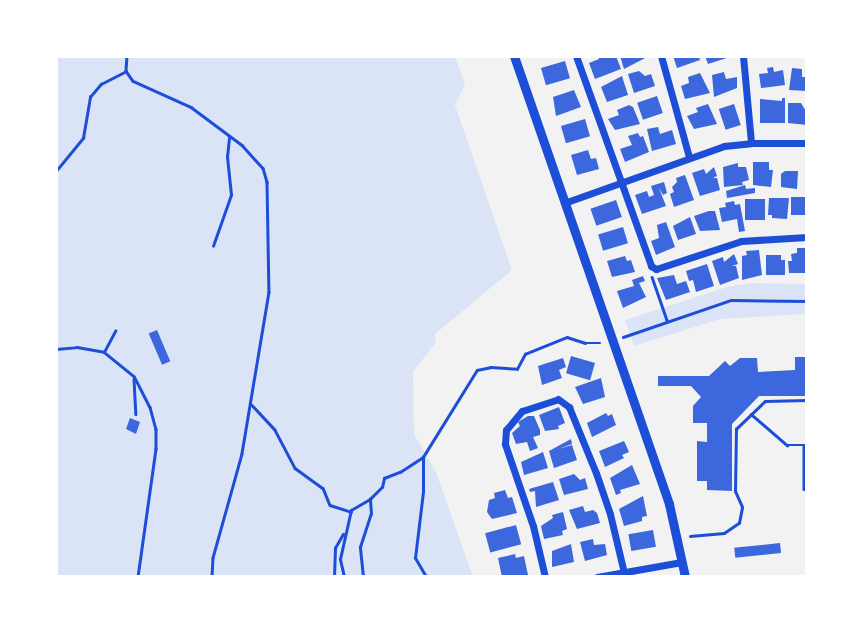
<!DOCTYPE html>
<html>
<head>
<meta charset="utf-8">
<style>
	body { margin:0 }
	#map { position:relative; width:863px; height:633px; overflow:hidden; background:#f2f2f2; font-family:"DM Sans",sans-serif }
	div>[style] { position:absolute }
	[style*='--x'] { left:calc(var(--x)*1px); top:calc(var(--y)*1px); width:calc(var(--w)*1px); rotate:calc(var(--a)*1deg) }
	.green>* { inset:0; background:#dbe4f7 }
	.building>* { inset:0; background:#3d67dc; transform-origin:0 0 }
	.path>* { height:2.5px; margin:-1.25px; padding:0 1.25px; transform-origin:1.25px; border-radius:1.25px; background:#1d4ed8 }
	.minor>* { height:7px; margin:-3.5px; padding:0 3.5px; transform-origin:3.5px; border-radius:3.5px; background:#1d4ed8 }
	.tertiary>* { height:9px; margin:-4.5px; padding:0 4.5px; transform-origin:4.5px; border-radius:4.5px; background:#1d4ed8 }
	span { translate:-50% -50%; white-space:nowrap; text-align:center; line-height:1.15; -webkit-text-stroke:7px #fff; paint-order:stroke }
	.frame { position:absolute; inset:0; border:58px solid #fff; pointer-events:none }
</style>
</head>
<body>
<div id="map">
	<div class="green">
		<div style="clip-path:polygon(56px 56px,453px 56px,456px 59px,465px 85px,455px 105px,512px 270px,435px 334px,436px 342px,413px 372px,414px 434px,436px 472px,473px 577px,56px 577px)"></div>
		<div style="clip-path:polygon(751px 283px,807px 284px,807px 314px,720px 319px,634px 346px,625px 320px,727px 287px)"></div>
	</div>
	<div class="building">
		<div style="clip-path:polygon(598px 56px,616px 56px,621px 69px,595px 79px,589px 63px,599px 59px)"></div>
		<div style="clip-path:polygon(620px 56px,649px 56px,624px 69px)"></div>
		<div style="clip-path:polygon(673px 56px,699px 56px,700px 60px,677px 68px)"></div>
		<div style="clip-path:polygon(705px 56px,733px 56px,708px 64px)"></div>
		<div style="left:565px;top:61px;width:18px;height:25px;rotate:74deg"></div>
		<div style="clip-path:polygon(773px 67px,774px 72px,783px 70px,785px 85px,761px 88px,759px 74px,768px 73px,767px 68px)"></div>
		<div style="clip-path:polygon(792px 68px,802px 69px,802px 77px,807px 77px,807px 91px,789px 90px)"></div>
		<div style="clip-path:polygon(639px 71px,645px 76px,651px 74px,655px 86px,634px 93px,628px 74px)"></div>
		<div style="clip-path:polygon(724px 72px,726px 79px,737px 77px,737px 88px,714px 97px,712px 75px)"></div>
		<div style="clip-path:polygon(700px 73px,710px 93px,685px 99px,681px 86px,689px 83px,688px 77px)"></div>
		<div style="clip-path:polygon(622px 76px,628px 95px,607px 102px,601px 87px)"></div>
		<div style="clip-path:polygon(574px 90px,581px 107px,556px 116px,553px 97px)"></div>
		<div style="left:657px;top:96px;width:18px;height:21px;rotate:71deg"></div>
		<div style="clip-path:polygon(782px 98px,785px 98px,785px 123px,760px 123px,760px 99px,782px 101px)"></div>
		<div style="clip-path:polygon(788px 103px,801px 103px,807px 113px,807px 125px,788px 123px)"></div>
		<div style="clip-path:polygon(708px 104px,717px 124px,694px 129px,687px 116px,698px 112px,696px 108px)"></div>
		<div style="left:734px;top:104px;width:22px;height:16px;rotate:72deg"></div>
		<div style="clip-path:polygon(629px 105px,633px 107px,640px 124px,615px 130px,608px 119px,619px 115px,617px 110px)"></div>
		<div style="left:585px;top:119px;width:18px;height:25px;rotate:74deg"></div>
		<div style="clip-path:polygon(658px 127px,660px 134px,672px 130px,676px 144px,652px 151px,647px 129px)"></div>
		<div style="clip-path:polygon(638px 133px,640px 137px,643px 136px,649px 152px,625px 162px,620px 149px,632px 145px,628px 136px)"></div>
		<div style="clip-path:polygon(588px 150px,591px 159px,596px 158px,599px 169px,577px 175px,571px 155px)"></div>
		<div style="clip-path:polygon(753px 162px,769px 162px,769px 170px,773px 170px,771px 187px,753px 185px)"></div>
		<div style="clip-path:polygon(738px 163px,738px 167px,746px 167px,749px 180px,742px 182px,743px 185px,724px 187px,723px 167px)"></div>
		<div style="clip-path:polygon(714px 167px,717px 176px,713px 178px,717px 178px,720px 190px,700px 196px,692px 173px,704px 169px,706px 174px)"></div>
		<div style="clip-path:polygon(785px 171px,798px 171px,797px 189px,781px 187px,781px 174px)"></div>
		<div style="clip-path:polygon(685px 175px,694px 200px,674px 207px,670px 194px,674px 192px,672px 187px,677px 182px,676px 178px)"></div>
		<div style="clip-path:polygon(664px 182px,667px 193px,663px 195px,659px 188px,666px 206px,642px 214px,635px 195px,647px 191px,649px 197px,654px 195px,651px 186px)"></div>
		<div style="clip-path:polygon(745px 185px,746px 189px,755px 188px,755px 193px,727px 198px,726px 191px)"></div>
		<div style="left:807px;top:197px;width:18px;height:16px;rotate:90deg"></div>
		<div style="clip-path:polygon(769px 198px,789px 198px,787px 219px,772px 218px,772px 215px,768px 215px)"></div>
		<div style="left:745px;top:199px;width:20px;height:21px"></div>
		<div style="left:616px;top:200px;width:18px;height:27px;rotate:71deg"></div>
		<div style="clip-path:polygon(734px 201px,735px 205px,740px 204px,745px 231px,739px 232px,737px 219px,722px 222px,719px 208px,726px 207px,725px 203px)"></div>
		<div style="clip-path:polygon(709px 211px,715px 211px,720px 230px,700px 231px,694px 216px)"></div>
		<div style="clip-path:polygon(690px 217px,696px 234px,678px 240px,673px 226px)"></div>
		<div style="clip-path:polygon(666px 222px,675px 247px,656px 255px,651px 241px,659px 238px,657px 225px)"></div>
		<div style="left:623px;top:227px;width:17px;height:26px;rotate:73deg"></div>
		<div style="clip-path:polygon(797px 248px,807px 248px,807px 273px,789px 273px,788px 261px,792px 261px,791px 254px,797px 253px)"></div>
		<div style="clip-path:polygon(759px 250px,762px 275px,742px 280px,742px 256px,747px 255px,746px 251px)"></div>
		<div style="clip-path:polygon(734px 254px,738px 264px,732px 266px,736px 266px,739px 278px,720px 285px,712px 261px,723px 257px,724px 262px)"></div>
		<div style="clip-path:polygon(766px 255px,781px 255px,781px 260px,785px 260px,785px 275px,766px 275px)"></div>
		<div style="clip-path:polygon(625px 256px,627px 261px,631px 260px,635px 272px,612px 277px,607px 261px)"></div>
		<div style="clip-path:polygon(707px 264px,714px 286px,696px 292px,693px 280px,689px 281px,686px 271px)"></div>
		<div style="clip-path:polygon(674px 275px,677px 284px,686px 281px,690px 292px,666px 300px,657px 278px)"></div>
		<div style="clip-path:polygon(643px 276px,645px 281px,639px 283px,646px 297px,623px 308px,617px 291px,634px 286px,632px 280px)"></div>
		<div style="left:157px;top:330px;width:34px;height:9px;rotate:67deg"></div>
		<div style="left:571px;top:356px;width:25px;height:18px;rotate:16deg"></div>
		<div style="clip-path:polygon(795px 357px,807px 357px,807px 396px,759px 396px,732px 424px,732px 491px,707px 490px,707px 481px,697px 481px,697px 441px,707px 442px,707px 423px,693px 423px,693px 406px,701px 397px,691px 386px,658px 386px,658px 376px,709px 376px,725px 361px,730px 366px,740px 358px,757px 358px,758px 372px,795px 370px)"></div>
		<div style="clip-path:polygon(563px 358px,566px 367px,559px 370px,562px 378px,542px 385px,538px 366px)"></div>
		<div style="clip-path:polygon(601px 378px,605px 397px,583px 404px,575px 387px)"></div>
		<div style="clip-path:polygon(559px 407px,565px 423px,558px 426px,559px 429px,545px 431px,539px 415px)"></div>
		<div style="clip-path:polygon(606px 413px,608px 416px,612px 414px,616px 425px,592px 437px,587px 423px)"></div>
		<div style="clip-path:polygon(528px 416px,534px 416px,540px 430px,540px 435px,533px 437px,538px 448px,530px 451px,527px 442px,516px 444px,512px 433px,520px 426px,518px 422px)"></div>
		<div style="clip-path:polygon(130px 418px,140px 422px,136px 434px,126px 429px)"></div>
		<div style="clip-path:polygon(571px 439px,572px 444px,558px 449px,572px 445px,577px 460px,554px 468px,549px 451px)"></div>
		<div style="clip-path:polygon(624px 441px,629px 452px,622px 455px,624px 458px,605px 467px,599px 451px)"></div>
		<div style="clip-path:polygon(543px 452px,548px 468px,524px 475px,521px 462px)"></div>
		<div style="clip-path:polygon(632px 465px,640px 484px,620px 490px,621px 493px,616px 495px,610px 478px)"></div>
		<div style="clip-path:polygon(574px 474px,580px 480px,585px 478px,588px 489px,564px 495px,559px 479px)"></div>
		<div style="clip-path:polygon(553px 482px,559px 500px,536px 507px,535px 491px,530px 492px,529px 489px)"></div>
		<div style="clip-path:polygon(505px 490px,508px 498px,512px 497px,517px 513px,492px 519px,487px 512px,489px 500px,495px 498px,494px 493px)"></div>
		<div style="clip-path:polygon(643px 496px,647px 516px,642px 517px,642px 521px,624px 526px,619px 509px)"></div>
		<div style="clip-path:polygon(583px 506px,585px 512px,593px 510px,597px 513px,600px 523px,577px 529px,569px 510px)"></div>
		<div style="clip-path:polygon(563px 512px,567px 529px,562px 531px,563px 535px,544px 539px,541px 526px,553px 518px,552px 515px)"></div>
		<div style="left:516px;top:525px;width:20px;height:32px;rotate:75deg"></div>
		<div style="left:653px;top:530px;width:17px;height:25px;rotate:80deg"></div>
		<div style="clip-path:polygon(593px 539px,594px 545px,605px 544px,607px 555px,585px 561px,580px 542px)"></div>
		<div style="left:780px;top:543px;width:10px;height:46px;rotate:84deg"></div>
		<div style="clip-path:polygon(571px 544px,574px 562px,552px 567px,552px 551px)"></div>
		<div style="clip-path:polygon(515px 554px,516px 558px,524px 556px,528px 575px,502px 577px,498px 558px)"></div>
	</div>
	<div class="path">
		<div style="--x:127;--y:56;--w:15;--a:94"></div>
		<div style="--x:126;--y:71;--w:12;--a:55"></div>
		<div style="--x:133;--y:81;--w:64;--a:24.1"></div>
		<div style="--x:191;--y:107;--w:64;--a:36.7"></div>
		<div style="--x:242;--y:145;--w:31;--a:48"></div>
		<div style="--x:263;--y:168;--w:15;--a:74"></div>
		<div style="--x:267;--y:182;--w:110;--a:89"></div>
		<div style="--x:269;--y:292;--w:164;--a:99.5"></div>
		<div style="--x:242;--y:454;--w:108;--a:105.6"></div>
		<div style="--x:213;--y:558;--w:19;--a:93"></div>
		<div style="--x:56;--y:171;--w:43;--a:-50.7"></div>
		<div style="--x:83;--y:138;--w:42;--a:-80.3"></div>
		<div style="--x:90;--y:97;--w:17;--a:-50"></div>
		<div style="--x:101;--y:84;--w:28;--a:-27"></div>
		<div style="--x:213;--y:246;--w:54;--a:-70.6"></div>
		<div style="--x:231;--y:195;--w:38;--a:-96"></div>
		<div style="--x:227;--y:157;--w:19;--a:-84"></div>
		<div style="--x:652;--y:277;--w:46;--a:70.8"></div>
		<div style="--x:623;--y:337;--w:114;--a:-18.9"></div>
		<div style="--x:731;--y:300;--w:76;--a:0.8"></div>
		<div style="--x:56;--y:349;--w:21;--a:-5"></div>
		<div style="--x:77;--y:347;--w:27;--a:10"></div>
		<div style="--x:104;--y:352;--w:38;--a:39"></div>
		<div style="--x:134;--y:376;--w:35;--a:63"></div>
		<div style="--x:150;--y:407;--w:23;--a:75"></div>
		<div style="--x:156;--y:429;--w:20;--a:90"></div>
		<div style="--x:156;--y:449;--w:129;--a:98"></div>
		<div style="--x:104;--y:352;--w:24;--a:-62"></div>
		<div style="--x:134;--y:379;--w:35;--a:87"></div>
		<div style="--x:251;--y:404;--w:35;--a:47"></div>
		<div style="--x:275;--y:430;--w:43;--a:62.2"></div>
		<div style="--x:295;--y:468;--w:34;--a:36"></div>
		<div style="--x:323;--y:488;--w:18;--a:68"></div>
		<div style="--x:330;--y:505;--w:22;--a:18"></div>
		<div style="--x:751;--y:414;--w:48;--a:40.7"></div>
		<div style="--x:787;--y:445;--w:17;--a:0"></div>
		<div style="--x:804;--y:445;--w:44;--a:90"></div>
		<div style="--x:690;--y:536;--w:34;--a:-5"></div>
		<div style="--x:724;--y:533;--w:18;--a:-34"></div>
		<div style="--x:739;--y:523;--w:16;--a:-79"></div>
		<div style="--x:742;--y:507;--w:17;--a:-114"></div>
		<div style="--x:735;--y:491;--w:62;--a:-89.1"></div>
		<div style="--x:736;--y:429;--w:40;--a:-44"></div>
		<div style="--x:765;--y:401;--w:42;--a:-1.4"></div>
		<div style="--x:334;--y:577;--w:29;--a:-88"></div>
		<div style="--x:335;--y:548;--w:16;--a:-60"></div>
		<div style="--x:344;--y:577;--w:18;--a:-103"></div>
		<div style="--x:340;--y:559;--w:50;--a:-77.3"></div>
		<div style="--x:351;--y:510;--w:22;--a:-30"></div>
		<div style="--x:370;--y:499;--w:17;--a:-45"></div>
		<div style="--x:382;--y:487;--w:9;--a:-77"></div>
		<div style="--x:384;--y:478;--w:17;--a:-21"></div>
		<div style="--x:400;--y:472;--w:27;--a:-33"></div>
		<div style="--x:363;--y:577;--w:30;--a:-96"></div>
		<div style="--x:360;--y:547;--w:35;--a:-72"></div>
		<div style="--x:371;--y:514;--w:15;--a:-94"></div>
		<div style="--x:426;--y:577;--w:22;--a:-120"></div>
		<div style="--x:415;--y:558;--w:66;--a:-83.1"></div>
		<div style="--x:423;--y:492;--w:35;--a:-90"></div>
		<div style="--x:423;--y:457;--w:102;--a:-58.2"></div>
		<div style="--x:477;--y:370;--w:14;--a:-12"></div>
		<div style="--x:491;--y:367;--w:26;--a:4"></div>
		<div style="--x:517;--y:369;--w:17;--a:-62"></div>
		<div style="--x:525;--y:354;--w:45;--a:-22"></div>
		<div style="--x:567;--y:337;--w:19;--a:18"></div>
		<div style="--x:585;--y:343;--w:15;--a:0"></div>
	</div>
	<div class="minor">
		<div style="--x:576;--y:56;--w:223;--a:70.3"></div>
		<div style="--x:651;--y:266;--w:6;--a:31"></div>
		<div style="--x:656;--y:269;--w:89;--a:-18.2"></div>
		<div style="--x:741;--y:241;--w:66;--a:-3.5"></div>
		<div style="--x:661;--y:56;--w:105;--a:74.5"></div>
		<div style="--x:743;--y:56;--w:87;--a:84.7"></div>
		<div style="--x:564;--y:203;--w:170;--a:-19.6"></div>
		<div style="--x:724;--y:146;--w:27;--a:-6"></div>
		<div style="--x:751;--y:143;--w:56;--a:0"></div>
		<div style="--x:545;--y:577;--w:52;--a:-103.2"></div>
		<div style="--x:533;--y:526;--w:87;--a:-108.9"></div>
		<div style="--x:505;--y:444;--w:14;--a:-86"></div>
		<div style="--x:506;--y:430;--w:25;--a:-50"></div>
		<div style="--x:522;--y:411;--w:38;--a:-18"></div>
		<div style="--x:558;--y:399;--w:14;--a:36"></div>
		<div style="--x:569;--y:407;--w:71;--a:67.8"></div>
		<div style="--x:596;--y:473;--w:43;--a:71.1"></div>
		<div style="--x:610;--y:514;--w:65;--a:76.6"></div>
		<div style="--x:597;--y:577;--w:86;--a:-10"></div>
	</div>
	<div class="tertiary">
		<div style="--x:514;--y:56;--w:474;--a:70.9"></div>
		<div style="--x:669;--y:504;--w:75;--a:77.6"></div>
	</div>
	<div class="frame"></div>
</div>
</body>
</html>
